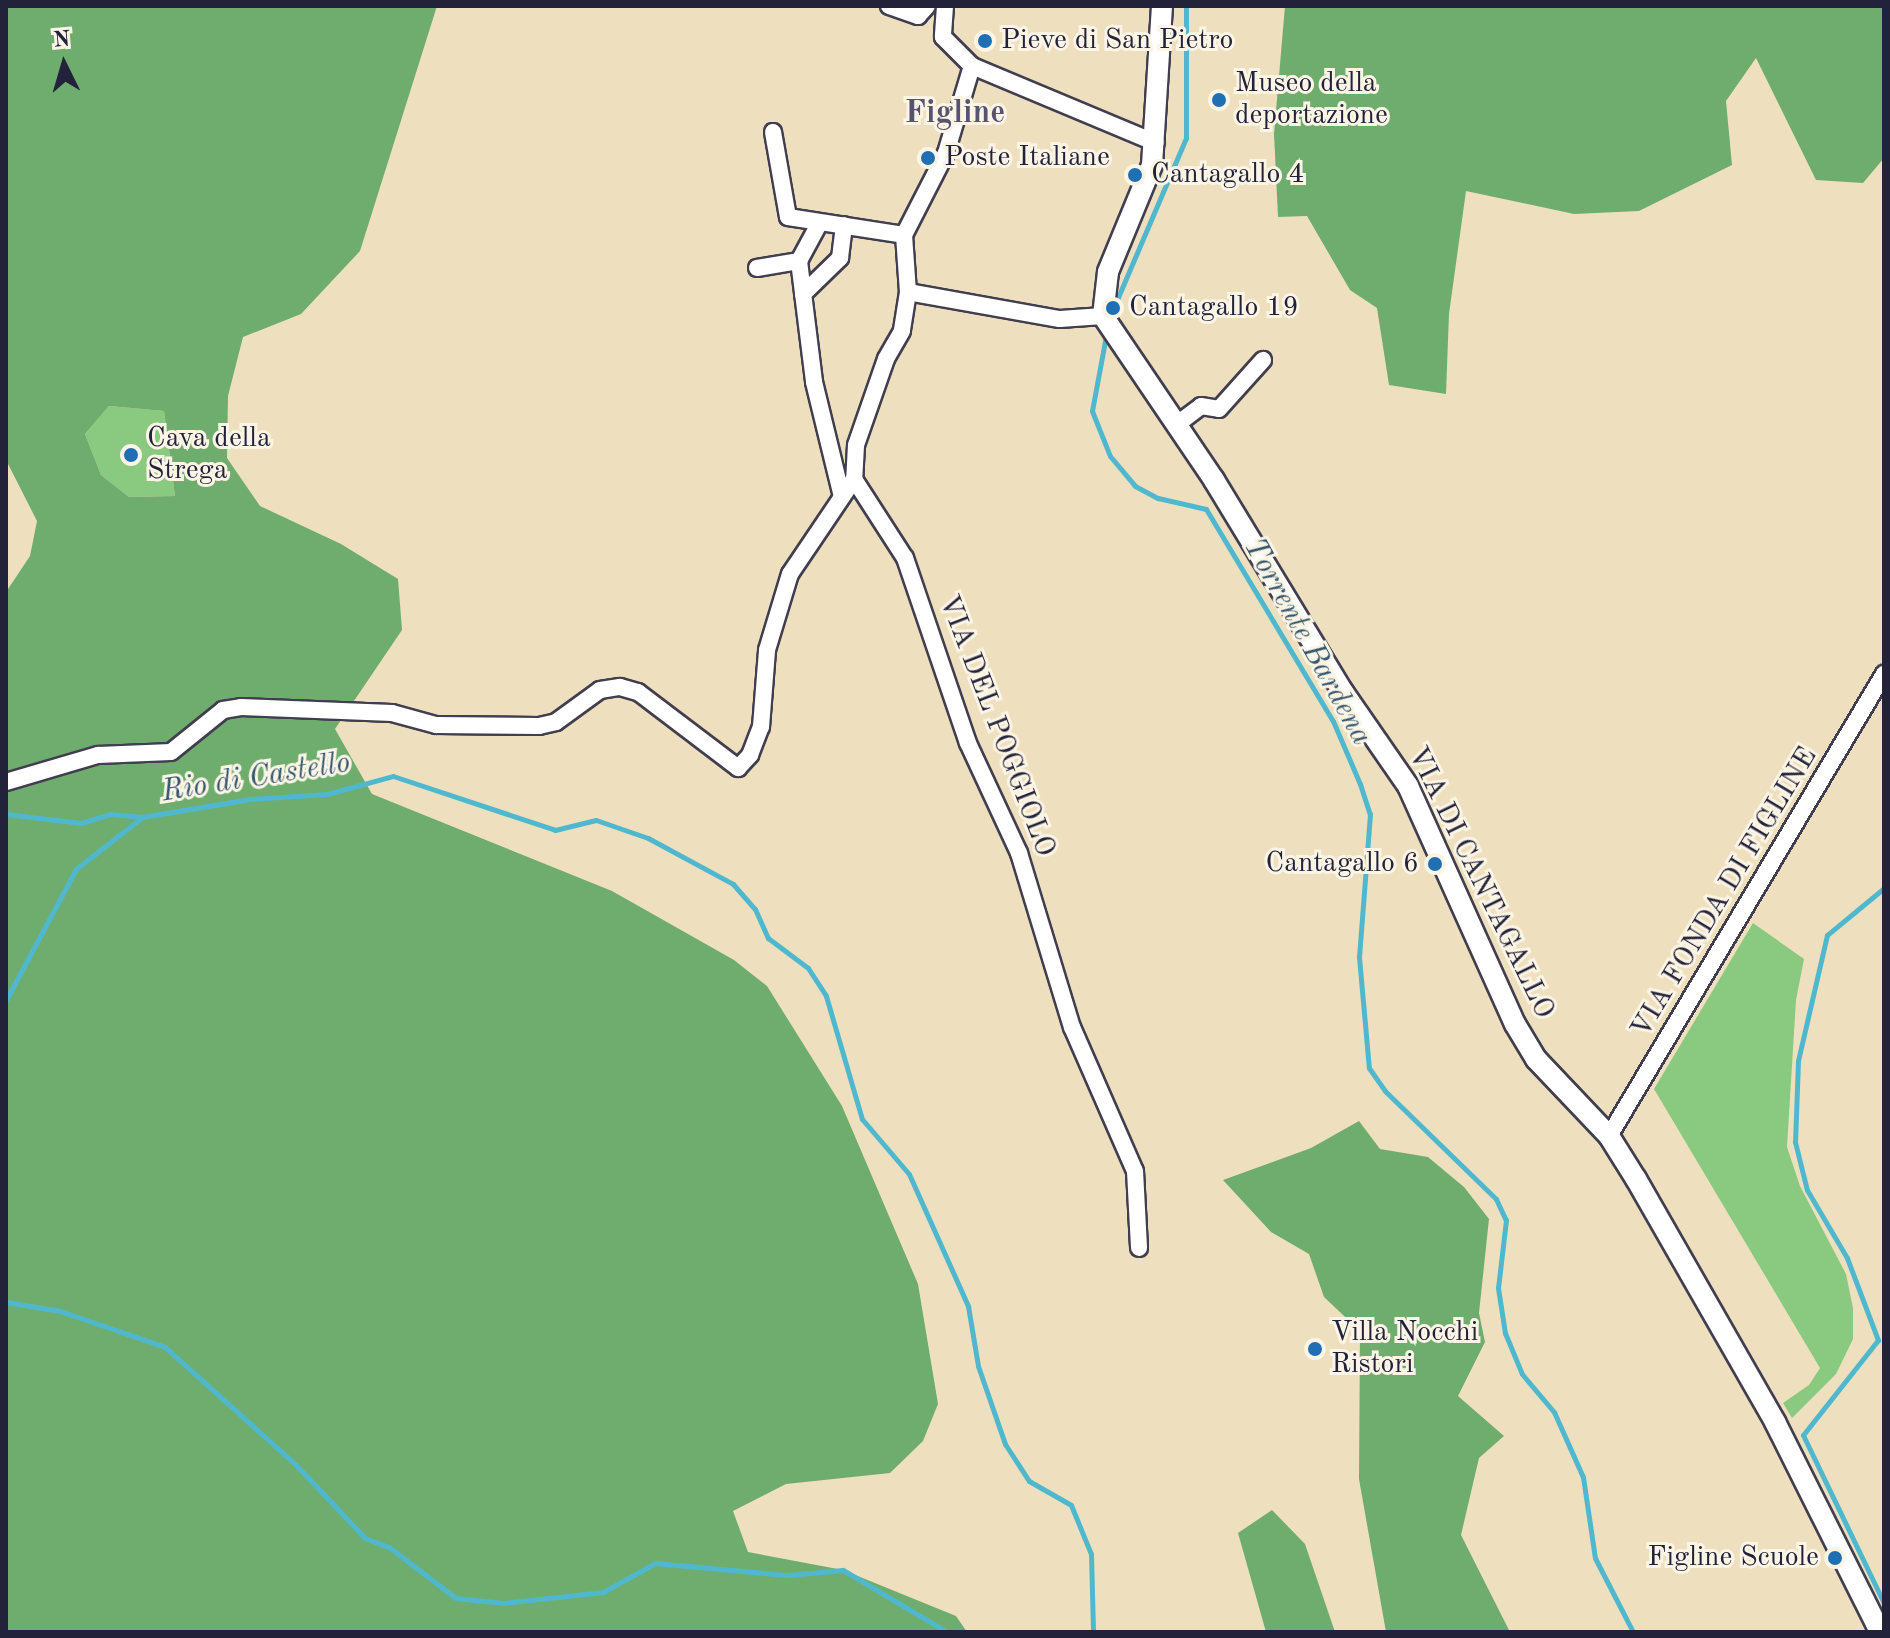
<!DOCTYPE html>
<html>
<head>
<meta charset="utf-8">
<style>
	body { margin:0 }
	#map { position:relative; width:1890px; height:1638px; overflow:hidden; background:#eee0be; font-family:"Old Standard TT",serif }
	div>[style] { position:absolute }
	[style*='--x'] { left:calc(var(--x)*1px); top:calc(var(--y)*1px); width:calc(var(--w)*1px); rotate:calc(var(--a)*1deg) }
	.green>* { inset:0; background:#8ac980 }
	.forest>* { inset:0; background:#6fad6e }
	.stream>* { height:5px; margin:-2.5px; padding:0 2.5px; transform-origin:2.5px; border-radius:2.5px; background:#50b8ce }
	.roads { filter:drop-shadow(2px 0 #413e4f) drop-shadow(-2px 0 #413e4f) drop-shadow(0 2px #413e4f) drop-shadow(0 -2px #413e4f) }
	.minor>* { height:16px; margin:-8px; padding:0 8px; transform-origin:8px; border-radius:8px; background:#fff }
	.tertiary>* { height:20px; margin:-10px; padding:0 10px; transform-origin:10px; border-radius:10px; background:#fff }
	.dots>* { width:22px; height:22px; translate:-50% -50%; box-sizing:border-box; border:4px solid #fcf5e5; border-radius:50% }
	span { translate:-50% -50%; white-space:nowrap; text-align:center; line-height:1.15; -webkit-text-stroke:6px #fcf5e5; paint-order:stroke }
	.poi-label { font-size:28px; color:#22223b }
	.left { translate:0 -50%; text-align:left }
	.right { translate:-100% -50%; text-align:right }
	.street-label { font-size:28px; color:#22223b }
	.water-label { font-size:30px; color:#32566e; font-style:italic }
	.quarter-label { font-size:32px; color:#585273; font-weight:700 }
	.frame { position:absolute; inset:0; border:8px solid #22223b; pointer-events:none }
	.north { position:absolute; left:24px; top:24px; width:80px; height:80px; -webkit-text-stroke:6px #fcf5e5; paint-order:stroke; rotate:355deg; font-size:22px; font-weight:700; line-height:32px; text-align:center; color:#22223b }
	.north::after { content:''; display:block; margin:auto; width:28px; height:36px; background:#22223b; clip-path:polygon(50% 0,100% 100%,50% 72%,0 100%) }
</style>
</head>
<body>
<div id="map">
	<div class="green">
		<div style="clip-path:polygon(109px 406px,164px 411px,175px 496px,129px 497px,101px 475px,85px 434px)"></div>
		<div style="clip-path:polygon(1753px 923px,1804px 959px,1796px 1000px,1787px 1147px,1800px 1186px,1846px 1274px,1853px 1308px,1853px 1339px,1836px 1374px,1792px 1418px,1783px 1403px,1809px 1385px,1820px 1368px,1654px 1089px)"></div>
	</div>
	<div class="forest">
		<div style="clip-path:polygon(evenodd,6px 6px,437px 6px,360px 251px,301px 314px,243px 337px,228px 396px,227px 458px,260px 506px,341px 544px,398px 579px,402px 630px,335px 729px,372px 794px,612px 891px,734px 960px,767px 986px,842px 1106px,918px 1284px,938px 1404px,923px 1441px,890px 1473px,786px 1484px,733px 1511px,748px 1552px,843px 1570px,956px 1616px,967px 1632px,6px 1632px,6px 592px,30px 556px,37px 521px,6px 460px,6px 6px,109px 406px,164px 411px,175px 496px,129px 497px,101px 475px,85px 434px,109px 406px)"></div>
		<div style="clip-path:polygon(1285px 6px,1884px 6px,1884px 158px,1863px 183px,1816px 180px,1756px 58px,1726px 101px,1732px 165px,1639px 211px,1574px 214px,1466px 191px,1449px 314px,1446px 394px,1389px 385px,1377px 308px,1350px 290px,1307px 216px,1278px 217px,1274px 134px)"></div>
		<div style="clip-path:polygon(1359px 1121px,1380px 1149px,1428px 1157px,1464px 1187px,1489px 1219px,1479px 1313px,1485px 1342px,1458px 1396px,1504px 1436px,1479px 1458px,1461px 1535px,1510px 1632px,1386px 1632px,1359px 1479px,1360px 1331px,1324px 1297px,1309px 1254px,1271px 1232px,1223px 1180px,1311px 1148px)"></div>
		<div style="clip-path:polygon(1272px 1510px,1305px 1544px,1335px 1632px,1266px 1632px,1238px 1533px)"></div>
	</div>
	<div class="stream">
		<div style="--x:1113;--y:309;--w:186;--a:-66.9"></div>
		<div style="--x:1186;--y:138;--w:132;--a:-90"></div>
		<div style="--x:1107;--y:330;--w:82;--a:100.5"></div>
		<div style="--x:1092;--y:411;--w:48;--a:68.2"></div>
		<div style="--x:1110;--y:456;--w:39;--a:50"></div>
		<div style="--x:1135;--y:486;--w:26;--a:28"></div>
		<div style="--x:1158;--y:498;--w:49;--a:12.9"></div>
		<div style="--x:1206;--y:509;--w:247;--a:59.1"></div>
		<div style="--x:1333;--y:721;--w:69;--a:66.8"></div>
		<div style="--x:1360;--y:784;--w:32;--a:72"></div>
		<div style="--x:1370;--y:814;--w:143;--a:94.4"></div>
		<div style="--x:1359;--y:957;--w:111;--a:84.9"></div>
		<div style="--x:1369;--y:1068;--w:28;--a:55"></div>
		<div style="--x:1385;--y:1091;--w:155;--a:44.2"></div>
		<div style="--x:1496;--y:1199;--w:23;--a:65"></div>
		<div style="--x:1506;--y:1220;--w:68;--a:96.7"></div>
		<div style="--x:1498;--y:1288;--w:46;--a:81.2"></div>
		<div style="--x:1505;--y:1333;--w:44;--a:67.5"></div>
		<div style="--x:1522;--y:1374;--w:50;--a:49.9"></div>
		<div style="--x:1554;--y:1412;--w:71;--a:66"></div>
		<div style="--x:1583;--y:1477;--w:82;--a:81.6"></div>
		<div style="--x:1595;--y:1558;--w:83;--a:62.8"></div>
		<div style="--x:6;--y:814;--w:76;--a:6.8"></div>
		<div style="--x:81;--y:823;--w:30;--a:-17"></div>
		<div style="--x:110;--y:814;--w:32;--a:5"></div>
		<div style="--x:142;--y:817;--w:110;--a:-9.4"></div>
		<div style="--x:251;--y:799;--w:76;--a:-3.8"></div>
		<div style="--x:327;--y:794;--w:68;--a:-15.3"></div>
		<div style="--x:393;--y:776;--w:171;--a:18.4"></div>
		<div style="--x:555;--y:830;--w:42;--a:-13.7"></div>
		<div style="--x:596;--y:820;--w:55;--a:19.1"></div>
		<div style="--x:648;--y:838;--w:97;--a:28.4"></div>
		<div style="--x:733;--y:884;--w:33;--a:49"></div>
		<div style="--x:755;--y:909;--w:32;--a:66"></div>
		<div style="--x:768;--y:938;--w:50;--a:36.9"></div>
		<div style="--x:808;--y:968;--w:33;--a:57"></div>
		<div style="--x:826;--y:996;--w:128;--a:73.7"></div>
		<div style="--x:862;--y:1119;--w:72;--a:49.5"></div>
		<div style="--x:909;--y:1174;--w:145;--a:65.9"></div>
		<div style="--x:968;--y:1306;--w:61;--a:80.5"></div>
		<div style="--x:978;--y:1366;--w:83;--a:70.9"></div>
		<div style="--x:1005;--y:1444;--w:44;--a:57"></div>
		<div style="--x:1029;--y:1481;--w:48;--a:29.7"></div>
		<div style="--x:1071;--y:1505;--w:53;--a:67.8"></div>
		<div style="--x:1091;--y:1554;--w:78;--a:88.5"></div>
		<div style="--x:1884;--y:888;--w:74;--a:140.5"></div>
		<div style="--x:1827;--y:935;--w:129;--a:103"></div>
		<div style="--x:1798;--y:1061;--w:81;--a:92.1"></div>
		<div style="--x:1795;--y:1142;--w:49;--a:76"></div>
		<div style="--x:1807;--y:1190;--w:79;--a:59.5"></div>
		<div style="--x:1847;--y:1258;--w:88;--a:69.3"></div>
		<div style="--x:1878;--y:1340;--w:121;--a:128.3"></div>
		<div style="--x:1803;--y:1435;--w:187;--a:64.3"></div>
		<div style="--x:6;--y:1000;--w:149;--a:-61.9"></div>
		<div style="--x:76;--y:869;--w:83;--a:-38.1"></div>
		<div style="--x:6;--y:1302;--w:55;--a:9.5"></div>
		<div style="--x:60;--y:1311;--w:111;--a:18.9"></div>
		<div style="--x:165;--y:1347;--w:176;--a:42"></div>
		<div style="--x:296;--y:1465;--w:100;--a:46.6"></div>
		<div style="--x:365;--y:1538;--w:26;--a:21"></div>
		<div style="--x:389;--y:1547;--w:84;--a:37.3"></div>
		<div style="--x:456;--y:1598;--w:47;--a:6.1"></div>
		<div style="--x:503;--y:1603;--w:101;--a:-6.3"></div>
		<div style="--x:603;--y:1592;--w:60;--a:-29.1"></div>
		<div style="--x:655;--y:1563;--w:134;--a:5.2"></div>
		<div style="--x:788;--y:1575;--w:55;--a:-5.2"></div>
		<div style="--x:843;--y:1570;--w:121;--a:30.8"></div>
	</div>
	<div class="roads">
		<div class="minor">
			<div style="--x:889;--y:6;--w:31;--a:19"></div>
			<div style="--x:918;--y:16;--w:13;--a:-48"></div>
			<div style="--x:945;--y:6;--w:31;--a:94"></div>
			<div style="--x:943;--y:37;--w:41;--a:45"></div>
			<div style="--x:972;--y:66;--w:199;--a:22.7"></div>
			<div style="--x:773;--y:132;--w:86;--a:80"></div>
			<div style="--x:788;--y:217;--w:117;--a:8.8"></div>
			<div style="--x:904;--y:235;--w:57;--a:86"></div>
			<div style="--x:908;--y:292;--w:154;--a:10.1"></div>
			<div style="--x:1060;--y:319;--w:43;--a:-4"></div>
			<div style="--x:904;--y:235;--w:92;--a:-62.9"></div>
			<div style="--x:946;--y:153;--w:91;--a:-73.4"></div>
			<div style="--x:799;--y:261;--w:42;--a:-61.6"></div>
			<div style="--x:757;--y:268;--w:43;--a:-9.5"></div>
			<div style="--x:799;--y:261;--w:122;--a:82.9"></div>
			<div style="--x:814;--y:382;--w:118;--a:76.3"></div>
			<div style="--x:908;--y:292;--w:39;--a:99"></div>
			<div style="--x:902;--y:331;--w:32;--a:120"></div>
			<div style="--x:886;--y:359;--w:91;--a:109.2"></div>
			<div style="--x:856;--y:445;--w:34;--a:93"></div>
			<div style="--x:854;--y:479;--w:94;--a:57.2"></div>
			<div style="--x:905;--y:558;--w:195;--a:71.2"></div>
			<div style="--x:968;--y:743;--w:121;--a:65.1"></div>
			<div style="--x:1019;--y:853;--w:182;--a:73.1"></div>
			<div style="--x:1072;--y:1027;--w:157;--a:66.4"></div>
			<div style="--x:1135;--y:1171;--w:77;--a:87"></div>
			<div style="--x:803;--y:294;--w:52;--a:-44.2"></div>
			<div style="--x:840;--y:258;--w:33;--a:-83"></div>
			<div style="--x:1176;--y:425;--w:31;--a:-37"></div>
			<div style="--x:1201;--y:406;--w:18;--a:9"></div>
			<div style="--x:1219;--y:409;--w:66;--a:-48.1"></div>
			<div style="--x:6;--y:782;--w:96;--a:-16.4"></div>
			<div style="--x:98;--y:755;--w:73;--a:-2.4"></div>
			<div style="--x:171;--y:752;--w:67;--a:-38.9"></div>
			<div style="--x:223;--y:710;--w:18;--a:-9"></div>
			<div style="--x:241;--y:707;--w:151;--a:2.3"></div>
			<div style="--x:392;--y:713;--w:46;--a:15.3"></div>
			<div style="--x:436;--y:725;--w:103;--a:0.6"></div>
			<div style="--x:539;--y:726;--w:17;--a:-13"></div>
			<div style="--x:556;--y:722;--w:54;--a:-36"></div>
			<div style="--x:600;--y:690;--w:20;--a:-9"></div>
			<div style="--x:620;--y:687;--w:19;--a:16"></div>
			<div style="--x:638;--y:692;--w:126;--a:37.2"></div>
			<div style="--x:738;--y:768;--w:18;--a:-47"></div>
			<div style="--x:750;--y:755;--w:30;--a:-69"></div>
			<div style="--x:761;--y:727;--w:77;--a:-85.5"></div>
			<div style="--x:767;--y:650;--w:79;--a:-73.2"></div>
			<div style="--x:790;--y:574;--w:115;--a:-56"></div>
			<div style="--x:1609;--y:1136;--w:538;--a:-59.24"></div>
		</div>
		<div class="tertiary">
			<div style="--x:1162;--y:6;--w:159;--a:93.6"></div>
			<div style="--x:1152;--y:165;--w:116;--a:112.4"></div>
			<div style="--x:1108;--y:272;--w:44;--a:96.5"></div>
			<div style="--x:1103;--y:316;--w:198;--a:55.9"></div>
			<div style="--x:1214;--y:480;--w:248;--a:58.7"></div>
			<div style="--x:1343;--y:692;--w:114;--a:55.3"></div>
			<div style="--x:1408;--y:786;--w:261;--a:65.8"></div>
			<div style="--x:1515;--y:1024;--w:41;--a:59"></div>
			<div style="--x:1536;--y:1059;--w:106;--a:46.5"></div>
			<div style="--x:1609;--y:1136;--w:51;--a:57.9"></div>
			<div style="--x:1636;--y:1179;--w:280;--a:60.2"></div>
			<div style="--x:1775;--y:1422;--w:235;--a:63.4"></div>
		</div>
	</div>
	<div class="dots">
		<div style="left:985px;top:41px;background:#1f6fb2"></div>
		<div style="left:1219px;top:100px;background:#1f6fb2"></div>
		<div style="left:928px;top:158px;background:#1f6fb2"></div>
		<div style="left:1135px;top:175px;background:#1f6fb2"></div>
		<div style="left:1113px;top:308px;background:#1f6fb2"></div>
		<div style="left:131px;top:455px;background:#1f6fb2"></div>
		<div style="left:1435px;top:864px;background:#1f6fb2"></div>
		<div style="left:1315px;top:1349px;background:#1f6fb2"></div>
		<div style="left:1835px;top:1558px;background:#1f6fb2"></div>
	</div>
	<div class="poi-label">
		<span class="left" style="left:1001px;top:41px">Pieve di San Pietro</span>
		<span class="left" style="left:1235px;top:100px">Museo della<br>deportazione</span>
		<span class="left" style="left:944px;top:158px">Poste Italiane</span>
		<span class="left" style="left:1151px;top:175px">Cantagallo 4</span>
		<span class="left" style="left:1129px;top:308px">Cantagallo 19</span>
		<span class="left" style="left:147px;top:455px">Cava della<br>Strega</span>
		<span class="right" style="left:1419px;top:864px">Cantagallo 6</span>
		<span class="left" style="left:1331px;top:1349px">Villa Nocchi<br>Ristori</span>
		<span class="right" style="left:1819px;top:1558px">Figline Scuole</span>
	</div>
	<div class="street-label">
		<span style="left:996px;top:726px;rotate:69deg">VIA DEL POGGIOLO</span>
		<span style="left:1480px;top:883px;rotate:64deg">VIA DI CANTAGALLO</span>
		<span style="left:1725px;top:893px;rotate:-59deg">VIA FONDA DI FIGLINE</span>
	</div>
	<div class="water-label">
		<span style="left:1307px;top:642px;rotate:61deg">Torrente Bardena</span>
		<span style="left:256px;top:778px;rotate:-9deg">Rio di Castello</span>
	</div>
	<div class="quarter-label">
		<span style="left:955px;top:114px">Figline</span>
	</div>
	<div class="frame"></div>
	<div class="north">N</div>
</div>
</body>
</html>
